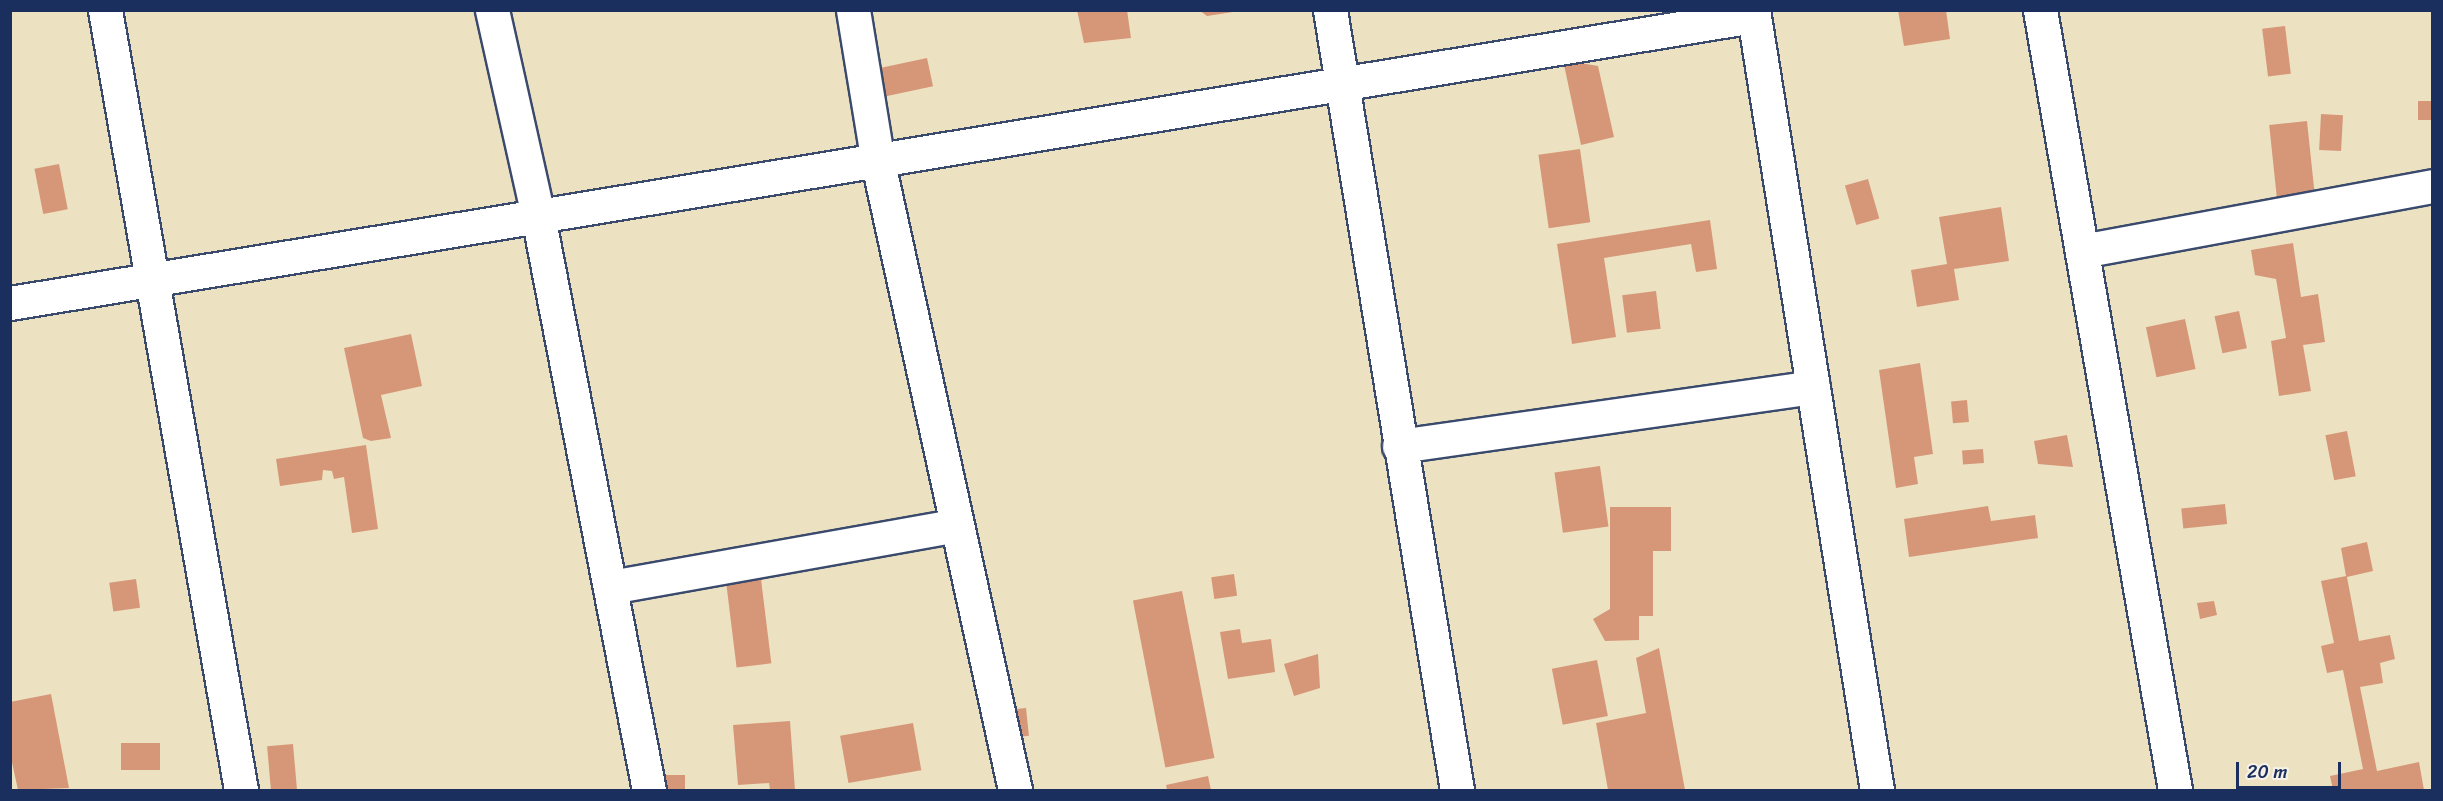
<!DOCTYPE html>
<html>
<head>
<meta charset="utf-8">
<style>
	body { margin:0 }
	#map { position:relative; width:2443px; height:801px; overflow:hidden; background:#ece2c2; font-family:Sriracha,sans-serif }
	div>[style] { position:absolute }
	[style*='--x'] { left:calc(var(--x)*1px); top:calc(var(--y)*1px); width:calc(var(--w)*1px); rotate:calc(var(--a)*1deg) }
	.building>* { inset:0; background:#d69778; transform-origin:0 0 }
	.roads { filter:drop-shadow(2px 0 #3a4a6d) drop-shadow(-2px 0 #3a4a6d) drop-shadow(0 2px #3a4a6d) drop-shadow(0 -2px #3a4a6d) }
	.street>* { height:33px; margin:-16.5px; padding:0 16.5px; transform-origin:16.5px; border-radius:16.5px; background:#fff }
	.secondary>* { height:33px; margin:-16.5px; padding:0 16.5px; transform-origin:16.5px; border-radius:16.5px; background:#fff }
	span { translate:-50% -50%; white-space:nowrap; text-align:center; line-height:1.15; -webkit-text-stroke:4.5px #f7f3e8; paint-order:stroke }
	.frame { position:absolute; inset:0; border:12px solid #1b2f5e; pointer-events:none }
	.scale { position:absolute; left:2236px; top:762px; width:105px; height:27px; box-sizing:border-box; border:3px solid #1b2f5e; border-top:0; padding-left:8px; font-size:18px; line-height:21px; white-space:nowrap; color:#1b2f5e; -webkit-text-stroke:4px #f7f3e8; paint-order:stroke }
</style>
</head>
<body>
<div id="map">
	<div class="building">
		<div style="clip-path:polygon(1077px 10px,1127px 10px,1131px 38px,1084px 43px)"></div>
		<div style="clip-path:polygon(1199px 10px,1233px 10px,1233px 12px,1207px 16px)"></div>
		<div style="clip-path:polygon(1898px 10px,1946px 10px,1950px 39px,1904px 46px)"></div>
		<div style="left:2285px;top:26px;width:48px;height:23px;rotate:83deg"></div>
		<div style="left:927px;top:58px;width:29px;height:48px;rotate:78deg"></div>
		<div style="clip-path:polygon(1563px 60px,1598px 66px,1614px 137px,1581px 145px)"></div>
		<div style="left:2418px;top:101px;width:13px;height:19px"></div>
		<div style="left:2321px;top:114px;width:22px;height:36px;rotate:3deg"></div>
		<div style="left:2307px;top:121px;width:82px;height:38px;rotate:84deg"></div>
		<div style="left:1580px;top:149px;width:74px;height:42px;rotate:82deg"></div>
		<div style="left:59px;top:164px;width:46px;height:25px;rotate:79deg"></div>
		<div style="left:1868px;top:179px;width:41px;height:24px;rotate:74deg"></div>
		<div style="clip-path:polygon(2001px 207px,2009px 261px,1954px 269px,1959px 300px,1917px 307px,1911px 270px,1947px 264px,1939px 217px)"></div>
		<div style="clip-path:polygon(1710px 220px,1717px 269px,1696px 272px,1691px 244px,1604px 258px,1616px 337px,1572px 344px,1557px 244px)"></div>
		<div style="clip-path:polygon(2293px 243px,2301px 297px,2318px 294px,2325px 342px,2303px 345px,2311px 391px,2279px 396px,2271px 341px,2286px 338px,2276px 279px,2255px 275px,2251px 250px)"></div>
		<div style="left:1656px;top:291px;width:38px;height:34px;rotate:83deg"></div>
		<div style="left:2239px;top:311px;width:38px;height:25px;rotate:78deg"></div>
		<div style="left:2185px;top:319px;width:51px;height:40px;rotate:78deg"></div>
		<div style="clip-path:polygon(411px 334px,422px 386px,381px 395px,391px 438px,371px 441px,363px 438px,344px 348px)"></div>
		<div style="clip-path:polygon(1920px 363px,1933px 454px,1914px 457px,1918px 484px,1896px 488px,1879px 370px)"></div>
		<div style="left:1967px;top:400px;width:22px;height:16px;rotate:85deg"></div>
		<div style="left:2347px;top:431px;width:46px;height:22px;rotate:79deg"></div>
		<div style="clip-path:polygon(2067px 435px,2073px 467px,2038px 464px,2034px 441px)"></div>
		<div style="clip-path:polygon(366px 445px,378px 529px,352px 533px,344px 477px,334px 479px,332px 471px,323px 470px,322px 480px,280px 486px,276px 459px)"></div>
		<div style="left:1983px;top:449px;width:14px;height:21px;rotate:86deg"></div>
		<div style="left:1600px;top:466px;width:61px;height:46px;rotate:82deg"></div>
		<div style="left:2225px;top:504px;width:20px;height:44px;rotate:84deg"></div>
		<div style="clip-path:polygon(1988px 506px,1991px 521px,2035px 515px,2038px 538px,1909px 557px,1904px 519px)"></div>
		<div style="clip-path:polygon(1610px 507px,1671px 507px,1671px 551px,1653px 551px,1653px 616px,1639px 616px,1639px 640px,1605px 641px,1593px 619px,1610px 609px)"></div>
		<div style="clip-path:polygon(2367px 542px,2373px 571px,2347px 577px,2359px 641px,2390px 635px,2395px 659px,2380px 663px,2383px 683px,2360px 687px,2377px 771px,2419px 762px,2424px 790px,2333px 790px,2330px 776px,2363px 769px,2343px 670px,2327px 673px,2321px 646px,2334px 643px,2321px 581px,2346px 576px,2341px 548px)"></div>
		<div style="left:760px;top:571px;width:93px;height:35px;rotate:83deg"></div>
		<div style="left:1234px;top:574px;width:22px;height:23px;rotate:82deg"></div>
		<div style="left:136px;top:579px;width:29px;height:27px;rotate:82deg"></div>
		<div style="left:1182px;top:591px;width:170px;height:50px;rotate:79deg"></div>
		<div style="clip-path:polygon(2214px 601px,2217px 615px,2200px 619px,2197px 603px)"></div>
		<div style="clip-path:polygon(1240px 629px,1242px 643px,1271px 639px,1275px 672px,1228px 679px,1220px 632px)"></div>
		<div style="clip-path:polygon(1659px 648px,1685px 790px,1608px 790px,1596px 723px,1646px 713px,1636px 658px)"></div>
		<div style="clip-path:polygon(1318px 654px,1320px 688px,1294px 696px,1284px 664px)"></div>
		<div style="left:1597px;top:660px;width:57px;height:46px;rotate:79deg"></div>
		<div style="clip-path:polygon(51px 694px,69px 788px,18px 790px,10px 753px,10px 702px)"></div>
		<div style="left:1026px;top:708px;width:28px;height:17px;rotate:84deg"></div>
		<div style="clip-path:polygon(790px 721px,795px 790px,770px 790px,769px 783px,738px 785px,733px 725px)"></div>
		<div style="left:913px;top:723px;width:48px;height:74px;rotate:80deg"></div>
		<div style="left:121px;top:743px;width:39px;height:27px"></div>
		<div style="left:293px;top:744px;width:46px;height:26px;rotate:85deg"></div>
		<div style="left:664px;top:775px;width:21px;height:15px"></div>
		<div style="clip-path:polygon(1208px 776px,1211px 790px,1167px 790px,1166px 785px)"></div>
	</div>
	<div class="roads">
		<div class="street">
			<div style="--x:105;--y:10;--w:792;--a:80.11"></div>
			<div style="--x:492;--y:10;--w:211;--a:77.4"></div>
			<div style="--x:538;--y:216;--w:585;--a:79.06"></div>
			<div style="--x:853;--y:10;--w:155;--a:80.7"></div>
			<div style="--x:878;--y:163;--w:642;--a:77.67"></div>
			<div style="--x:1753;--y:10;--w:790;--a:80.97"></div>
			<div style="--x:2040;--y:10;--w:792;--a:80.18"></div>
			<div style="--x:2082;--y:251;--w:356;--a:-10.5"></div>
			<div style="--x:10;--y:303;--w:1767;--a:-9.35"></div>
			<div style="--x:1399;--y:446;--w:418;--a:-8.1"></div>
			<div style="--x:610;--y:587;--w:352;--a:-10.1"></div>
		</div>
		<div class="secondary">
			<div style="--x:1330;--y:10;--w:790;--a:80.75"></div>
		</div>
	</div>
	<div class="frame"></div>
	<div class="scale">20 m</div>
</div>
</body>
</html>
